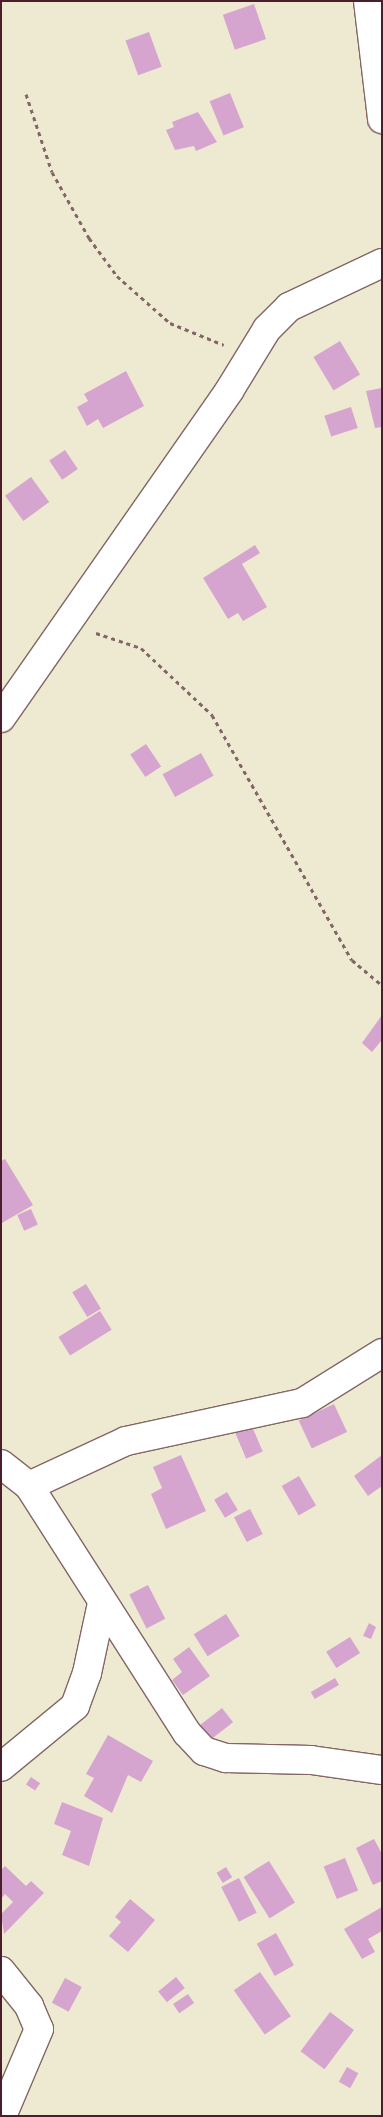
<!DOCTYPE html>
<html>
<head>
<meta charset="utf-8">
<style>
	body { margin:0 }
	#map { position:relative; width:383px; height:2117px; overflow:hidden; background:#eeead2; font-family:Pangolin,sans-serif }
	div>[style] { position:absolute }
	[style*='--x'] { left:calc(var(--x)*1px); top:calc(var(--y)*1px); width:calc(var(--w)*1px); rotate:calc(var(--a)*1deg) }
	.building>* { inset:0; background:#d6a5cf; transform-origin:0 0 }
	.path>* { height:3px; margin-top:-1.5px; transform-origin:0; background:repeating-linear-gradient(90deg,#836665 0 4px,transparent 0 8px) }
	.roads { filter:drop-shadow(1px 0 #836665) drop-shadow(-1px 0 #836665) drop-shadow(0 1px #836665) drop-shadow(0 -1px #836665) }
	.minor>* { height:28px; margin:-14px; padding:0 14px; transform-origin:14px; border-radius:14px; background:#fff }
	span { translate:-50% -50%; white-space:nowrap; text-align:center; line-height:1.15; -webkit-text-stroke:4px #fdfcf7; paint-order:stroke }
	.frame { position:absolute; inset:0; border:2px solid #4a1f2b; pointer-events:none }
</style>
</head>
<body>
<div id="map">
	<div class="building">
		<div style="left:254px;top:4px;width:37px;height:33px;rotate:71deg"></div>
		<div style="left:149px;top:32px;width:37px;height:25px;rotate:70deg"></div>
		<div style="left:230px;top:93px;width:37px;height:22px;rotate:68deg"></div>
		<div style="clip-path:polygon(198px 112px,217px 142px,196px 151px,194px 146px,175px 150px,166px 130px,174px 127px,172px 122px)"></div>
		<div style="left:340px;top:341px;width:39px;height:31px;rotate:59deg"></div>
		<div style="clip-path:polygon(126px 371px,144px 406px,103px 428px,98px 419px,87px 426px,77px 407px,88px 401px,84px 394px)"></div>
		<div style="clip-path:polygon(382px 388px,382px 427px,375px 428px,366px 391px)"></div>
		<div style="left:351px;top:407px;width:22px;height:28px;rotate:72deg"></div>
		<div style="left:65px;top:450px;width:23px;height:19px;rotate:56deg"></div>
		<div style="left:31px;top:477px;width:31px;height:32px;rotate:54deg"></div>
		<div style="clip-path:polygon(255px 545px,260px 553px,242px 564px,267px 607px,243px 621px,238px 613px,228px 619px,203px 578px)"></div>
		<div style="left:146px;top:744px;width:27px;height:19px;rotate:56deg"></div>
		<div style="left:201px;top:753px;width:26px;height:44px;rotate:61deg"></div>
		<div style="clip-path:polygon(382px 1015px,382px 1040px,372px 1052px,362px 1043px)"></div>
		<div style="clip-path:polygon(5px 1159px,33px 1205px,2px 1223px,1px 1161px)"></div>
		<div style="left:31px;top:1209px;width:17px;height:15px;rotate:66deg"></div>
		<div style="left:86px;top:1284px;width:29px;height:16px;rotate:59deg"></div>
		<div style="left:100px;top:1311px;width:22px;height:49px;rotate:58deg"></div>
		<div style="left:334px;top:1404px;width:31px;height:39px;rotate:65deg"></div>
		<div style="left:251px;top:1424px;width:30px;height:18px;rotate:67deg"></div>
		<div style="clip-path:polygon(181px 1455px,206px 1511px,166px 1529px,151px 1494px,162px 1488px,153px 1467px)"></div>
		<div style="clip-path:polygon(382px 1455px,382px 1486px,368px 1496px,354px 1476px)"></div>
		<div style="left:299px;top:1476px;width:34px;height:20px;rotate:60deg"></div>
		<div style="left:227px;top:1492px;width:21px;height:15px;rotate:59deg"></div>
		<div style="left:250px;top:1509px;width:28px;height:18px;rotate:63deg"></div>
		<div style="left:148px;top:1585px;width:38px;height:21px;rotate:63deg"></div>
		<div style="left:226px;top:1614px;width:26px;height:38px;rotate:58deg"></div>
		<div style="clip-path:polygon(369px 1623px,376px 1627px,371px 1639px,363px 1636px)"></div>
		<div style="left:350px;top:1637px;width:19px;height:28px;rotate:58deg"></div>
		<div style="clip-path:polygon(189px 1647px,210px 1676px,183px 1695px,172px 1680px,182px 1672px,173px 1659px)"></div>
		<div style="left:335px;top:1678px;width:8px;height:28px;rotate:60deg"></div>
		<div style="left:222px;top:1708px;width:18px;height:29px;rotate:52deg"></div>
		<div style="clip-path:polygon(108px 1735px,153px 1761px,141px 1782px,128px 1775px,112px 1813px,84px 1796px,94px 1778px,86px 1774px)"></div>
		<div style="left:31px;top:1777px;width:11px;height:9px;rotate:34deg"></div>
		<div style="clip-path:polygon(62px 1802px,103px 1818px,89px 1866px,62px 1855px,71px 1831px,54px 1824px)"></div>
		<div style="clip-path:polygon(374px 1839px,382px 1854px,382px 1881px,373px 1885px,356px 1848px)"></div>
		<div style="left:345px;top:1858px;width:35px;height:23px;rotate:68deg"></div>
		<div style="left:269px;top:1861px;width:49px;height:30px;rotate:58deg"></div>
		<div style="clip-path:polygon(5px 1866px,26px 1886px,31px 1881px,44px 1893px,4px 1934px,1px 1914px,13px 1902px,5px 1894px,1px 1899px,1px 1870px)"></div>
		<div style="left:226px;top:1867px;width:12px;height:11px;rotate:59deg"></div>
		<div style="left:239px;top:1878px;width:39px;height:20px;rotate:63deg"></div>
		<div style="clip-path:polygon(130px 1899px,155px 1920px,128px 1952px,109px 1936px,121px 1922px,115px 1917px)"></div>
		<div style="clip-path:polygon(382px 1907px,382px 1931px,368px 1939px,375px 1952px,362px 1959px,344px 1929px)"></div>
		<div style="left:276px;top:1933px;width:37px;height:22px;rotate:61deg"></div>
		<div style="left:260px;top:1972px;width:54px;height:32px;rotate:55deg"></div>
		<div style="left:176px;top:1977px;width:14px;height:23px;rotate:51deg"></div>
		<div style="left:65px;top:1978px;width:19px;height:28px;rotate:28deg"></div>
		<div style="left:188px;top:1994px;width:11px;height:18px;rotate:56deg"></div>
		<div style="left:330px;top:2012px;width:30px;height:49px;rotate:37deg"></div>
		<div style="left:347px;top:2067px;width:13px;height:17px;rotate:29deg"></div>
	</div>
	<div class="path">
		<div style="--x:26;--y:94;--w:82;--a:71.6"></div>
		<div style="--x:52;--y:172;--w:76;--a:60.7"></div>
		<div style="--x:89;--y:238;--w:47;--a:53.6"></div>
		<div style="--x:117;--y:276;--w:71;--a:41.6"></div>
		<div style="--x:170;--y:323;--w:58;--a:22.2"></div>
		<div style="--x:96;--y:633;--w:47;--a:18.4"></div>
		<div style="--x:141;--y:648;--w:98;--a:43.3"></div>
		<div style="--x:212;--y:715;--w:282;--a:60.3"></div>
		<div style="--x:352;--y:960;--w:39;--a:40"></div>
	</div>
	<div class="roads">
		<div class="minor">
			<div style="--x:368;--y:1;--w:119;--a:83.2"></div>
			<div style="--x:1;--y:718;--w:399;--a:-55.1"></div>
			<div style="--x:229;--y:391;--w:73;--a:-58.5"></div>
			<div style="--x:267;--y:329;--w:31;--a:-45"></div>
			<div style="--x:289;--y:307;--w:103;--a:-25.3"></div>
			<div style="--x:1;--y:1464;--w:36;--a:38"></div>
			<div style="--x:29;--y:1486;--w:293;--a:57.4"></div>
			<div style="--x:187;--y:1733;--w:25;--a:47"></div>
			<div style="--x:204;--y:1751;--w:23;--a:18"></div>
			<div style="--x:226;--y:1758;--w:85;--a:1.3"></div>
			<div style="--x:311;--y:1760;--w:72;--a:8"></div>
			<div style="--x:29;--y:1486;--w:107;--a:-24.9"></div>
			<div style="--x:126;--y:1441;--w:180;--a:-12.2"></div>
			<div style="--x:302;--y:1403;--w:94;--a:-32"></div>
			<div style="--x:1;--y:1767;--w:96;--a:-39.5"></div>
			<div style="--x:75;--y:1706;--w:35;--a:-70"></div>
			<div style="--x:87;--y:1673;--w:72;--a:-77.9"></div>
			<div style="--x:1;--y:1971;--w:45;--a:51.3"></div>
			<div style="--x:29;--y:2006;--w:25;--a:67"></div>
			<div style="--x:39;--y:2029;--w:95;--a:113"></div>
		</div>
	</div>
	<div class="frame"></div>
</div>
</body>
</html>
